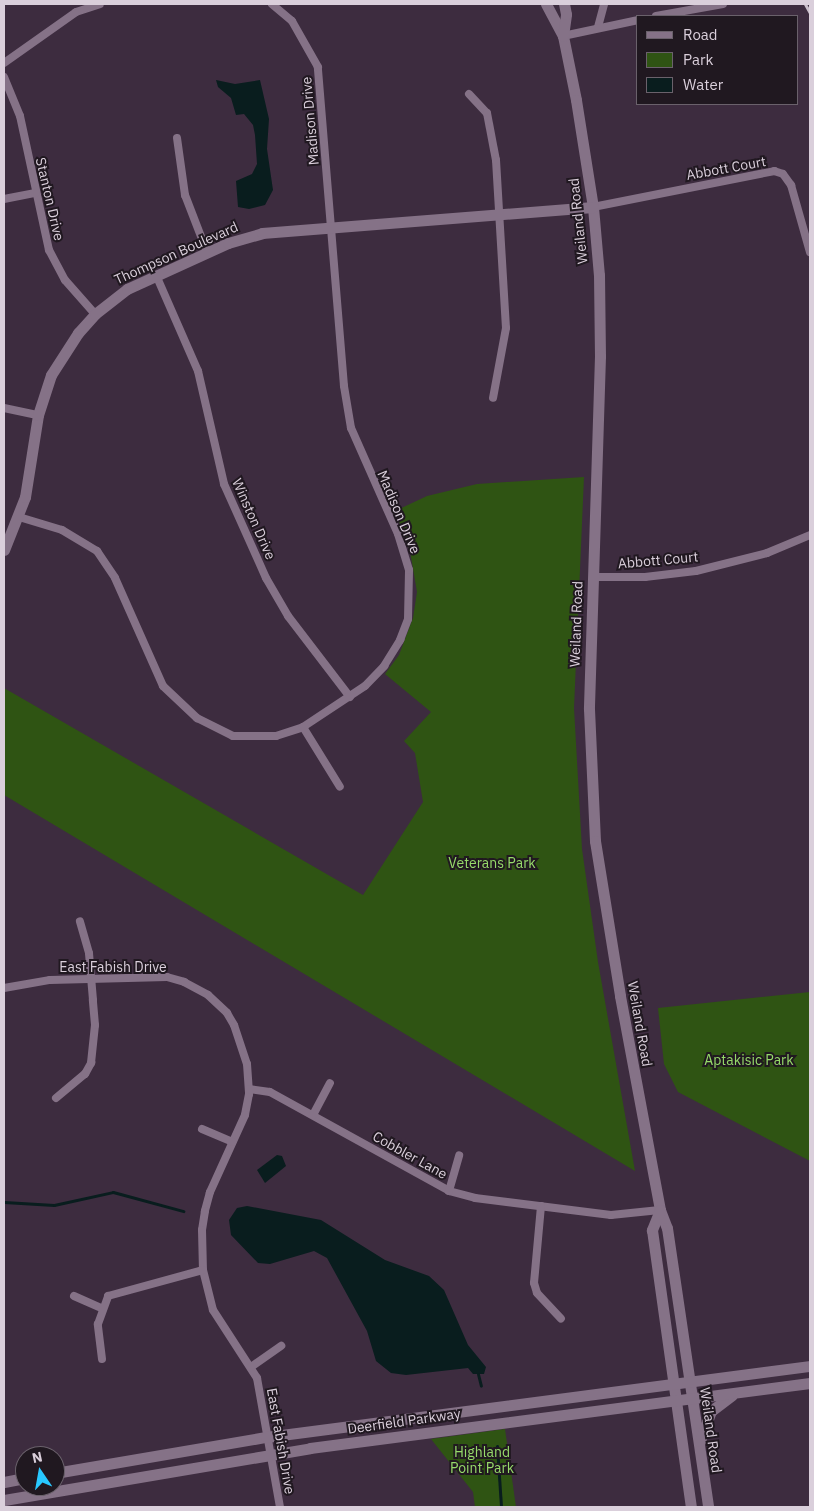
<!DOCTYPE html>
<html>
<head>
<meta charset="utf-8">
<style>
	body { margin:0 }
	#map { position:relative; width:814px; height:1511px; overflow:hidden; background:#3d2c3f; font-family:"IBM Plex Sans",sans-serif }
	div>[style] { position:absolute }
	[style*='--x'] { left:calc(var(--x)*1px); top:calc(var(--y)*1px); width:calc(var(--w)*1px); rotate:calc(var(--a)*1deg) }
	.green>* { inset:0; background:#2f5413 }
	.water>* { inset:0; background:#091d1e }
	.stream>* { height:3px; margin:-1.5px; padding:0 1.5px; transform-origin:1.5px; border-radius:1.5px; background:#091d1e }
	.street>* { height:8px; margin:-4px; padding:0 4px; transform-origin:4px; border-radius:4px; background:#857287 }
	.secondary>* { height:11px; margin:-5.5px; padding:0 5.5px; transform-origin:5.5px; border-radius:5.5px; background:#857287 }
	.rail>* { height:3px; margin:-1.5px; padding:0 1.5px; transform-origin:1.5px; border-radius:1.5px; background:#cabfcb }
	span { translate:-50% -50%; white-space:nowrap; text-align:center; line-height:1.15; -webkit-text-stroke:4px #201820; paint-order:stroke }
	.street-label { font-size:14px; color:#dacfdb }
	.park-label { font-size:14px; color:#96da6a }
	.frame { position:absolute; inset:0; border:5px solid #dacfdb; pointer-events:none }
	.legend { position:absolute; left:636px; top:15px; width:162px; height:90px; box-sizing:border-box; background:#201820; border:1px solid #6a616b; margin:0; padding:6px 9px; list-style:none; font-size:15px; color:#dacfdb }
	.legend li { display:flex; align-items:center; gap:10px; height:25px }
	.legend b { width:25px; border:1px solid #6a616b }
	.north { position:absolute; left:15px; top:1446px; width:50px; height:50px; box-sizing:border-box; background:#201820; border:1px solid #6a616b; border-radius:50%; rotate:348deg; font-size:14px; font-weight:700; line-height:20px; text-align:center; color:#dacfdb }
	.north::after { content:''; display:block; margin:auto; width:18px; height:22px; background:#28c8ff; clip-path:polygon(50% 0,100% 100%,50% 72%,0 100%) }
</style>
</head>
<body>
<div id="map">
	<div class="green">
		<div style="clip-path:polygon(584px 477px,574px 708px,582px 849px,598px 962px,635px 1171px,4px 795px,4px 688px,363px 895px,423px 802px,415px 753px,404px 741px,431px 712px,385px 674px,399px 655px,413px 618px,417px 592px,410px 551px,395px 511px,427px 496px,477px 484px)"></div>
		<div style="clip-path:polygon(810px 992px,810px 1161px,678px 1092px,664px 1064px,658px 1008px)"></div>
		<div style="clip-path:polygon(505px 1429px,516px 1507px,475px 1507px,473px 1492px,431px 1439px)"></div>
	</div>
	<div class="water">
		<div style="clip-path:polygon(216px 80px,235px 84px,260px 80px,269px 119px,267px 149px,273px 190px,265px 205px,249px 209px,238px 207px,236px 181px,252px 174px,257px 164px,255px 135px,253px 125px,244px 114px,236px 115px,231px 98px,218px 87px)"></div>
		<div style="clip-path:polygon(277px 1155px,282px 1156px,286px 1166px,265px 1183px,257px 1170px)"></div>
		<div style="clip-path:polygon(247px 1206px,321px 1220px,385px 1260px,429px 1276px,444px 1290px,468px 1345px,486px 1367px,484px 1374px,473px 1374px,468px 1368px,406px 1375px,391px 1373px,376px 1361px,367px 1331px,327px 1258px,314px 1251px,270px 1264px,258px 1263px,231px 1235px,229px 1220px,237px 1208px)"></div>
	</div>
	<div class="stream">
		<div style="--x:4;--y:1202;--w:50;--a:3.4"></div>
		<div style="--x:54;--y:1205;--w:60;--a:-12.4"></div>
		<div style="--x:113;--y:1192;--w:73;--a:15.2"></div>
		<div style="--x:478;--y:1374;--w:12;--a:76"></div>
		<div style="--x:497;--y:1446;--w:61;--a:86.2"></div>
	</div>
	<div class="street">
		<div style="--x:656;--y:16;--w:68;--a:-10.2"></div>
		<div style="--x:598;--y:27;--w:24;--a:-75"></div>
		<div style="--x:563;--y:36;--w:77;--a:-12"></div>
		<div style="--x:4;--y:63;--w:88;--a:-35.3"></div>
		<div style="--x:76;--y:12;--w:25;--a:-18"></div>
		<div style="--x:4;--y:77;--w:42;--a:67.7"></div>
		<div style="--x:20;--y:116;--w:137;--a:77.8"></div>
		<div style="--x:49;--y:250;--w:34;--a:62"></div>
		<div style="--x:65;--y:280;--w:45;--a:48.6"></div>
		<div style="--x:469;--y:94;--w:26;--a:47"></div>
		<div style="--x:487;--y:113;--w:48;--a:79.2"></div>
		<div style="--x:496;--y:160;--w:168;--a:86.6"></div>
		<div style="--x:506;--y:328;--w:71;--a:100.5"></div>
		<div style="--x:177;--y:138;--w:58;--a:82"></div>
		<div style="--x:185;--y:195;--w:61;--a:68.9"></div>
		<div style="--x:4;--y:199;--w:32;--a:-11"></div>
		<div style="--x:593;--y:207;--w:185;--a:-11.2"></div>
		<div style="--x:774;--y:171;--w:9;--a:18"></div>
		<div style="--x:783;--y:174;--w:14;--a:54"></div>
		<div style="--x:791;--y:185;--w:70;--a:74.2"></div>
		<div style="--x:156;--y:275;--w:105;--a:66.4"></div>
		<div style="--x:198;--y:371;--w:116;--a:77"></div>
		<div style="--x:224;--y:484;--w:103;--a:65.9"></div>
		<div style="--x:266;--y:578;--w:44;--a:59.9"></div>
		<div style="--x:288;--y:616;--w:102;--a:52.6"></div>
		<div style="--x:4;--y:408;--w:35;--a:12"></div>
		<div style="--x:19;--y:517;--w:45;--a:16.8"></div>
		<div style="--x:62;--y:530;--w:41;--a:31"></div>
		<div style="--x:97;--y:551;--w:32;--a:56"></div>
		<div style="--x:115;--y:578;--w:118;--a:66"></div>
		<div style="--x:163;--y:686;--w:47;--a:43.3"></div>
		<div style="--x:197;--y:718;--w:40;--a:26.6"></div>
		<div style="--x:233;--y:736;--w:43;--a:0"></div>
		<div style="--x:276;--y:736;--w:28;--a:-18"></div>
		<div style="--x:303;--y:727;--w:74;--a:-33.5"></div>
		<div style="--x:365;--y:686;--w:28;--a:-46"></div>
		<div style="--x:384;--y:666;--w:31;--a:-58"></div>
		<div style="--x:400;--y:640;--w:22;--a:-69"></div>
		<div style="--x:408;--y:619;--w:49;--a:-88.8"></div>
		<div style="--x:409;--y:570;--w:38;--a:-107"></div>
		<div style="--x:398;--y:534;--w:116;--a:-113.9"></div>
		<div style="--x:351;--y:428;--w:43;--a:-99.5"></div>
		<div style="--x:344;--y:386;--w:320;--a:-94.7"></div>
		<div style="--x:318;--y:67;--w:53;--a:-119.5"></div>
		<div style="--x:292;--y:21;--w:26;--a:-140"></div>
		<div style="--x:593;--y:577;--w:52;--a:0"></div>
		<div style="--x:645;--y:577;--w:51;--a:-6.7"></div>
		<div style="--x:696;--y:571;--w:73;--a:-14.2"></div>
		<div style="--x:767;--y:553;--w:47;--a:-22.7"></div>
		<div style="--x:303;--y:727;--w:70;--a:58.3"></div>
		<div style="--x:4;--y:988;--w:47;--a:-9.9"></div>
		<div style="--x:50;--y:980;--w:117;--a:-1.5"></div>
		<div style="--x:167;--y:977;--w:18;--a:16"></div>
		<div style="--x:184;--y:982;--w:27;--a:28"></div>
		<div style="--x:208;--y:995;--w:26;--a:43"></div>
		<div style="--x:227;--y:1013;--w:14;--a:60"></div>
		<div style="--x:234;--y:1025;--w:41;--a:71.6"></div>
		<div style="--x:247;--y:1064;--w:30;--a:86"></div>
		<div style="--x:249;--y:1094;--w:21;--a:101"></div>
		<div style="--x:245;--y:1115;--w:85;--a:114.4"></div>
		<div style="--x:210;--y:1192;--w:20;--a:105"></div>
		<div style="--x:205;--y:1211;--w:19;--a:99"></div>
		<div style="--x:202;--y:1230;--w:40;--a:88.6"></div>
		<div style="--x:203;--y:1270;--w:41;--a:76"></div>
		<div style="--x:213;--y:1310;--w:81;--a:57.1"></div>
		<div style="--x:257;--y:1378;--w:131;--a:79.9"></div>
		<div style="--x:249;--y:1089;--w:21;--a:8"></div>
		<div style="--x:270;--y:1092;--w:205;--a:28.9"></div>
		<div style="--x:449;--y:1191;--w:27;--a:15"></div>
		<div style="--x:475;--y:1198;--w:137;--a:7.1"></div>
		<div style="--x:611;--y:1215;--w:49;--a:-5.8"></div>
		<div style="--x:56;--y:1098;--w:38;--a:-40"></div>
		<div style="--x:85;--y:1074;--w:13;--a:-61"></div>
		<div style="--x:91;--y:1063;--w:38;--a:-84"></div>
		<div style="--x:95;--y:1025;--w:25;--a:-95"></div>
		<div style="--x:93;--y:1000;--w:47;--a:-94.9"></div>
		<div style="--x:89;--y:953;--w:33;--a:-106"></div>
		<div style="--x:313;--y:1115;--w:36;--a:-62"></div>
		<div style="--x:202;--y:1129;--w:33;--a:23"></div>
		<div style="--x:449;--y:1191;--w:37;--a:-74"></div>
		<div style="--x:541;--y:1206;--w:77;--a:95.2"></div>
		<div style="--x:534;--y:1283;--w:10;--a:73"></div>
		<div style="--x:537;--y:1293;--w:35;--a:47"></div>
		<div style="--x:74;--y:1296;--w:30;--a:24"></div>
		<div style="--x:102;--y:1359;--w:35;--a:-97"></div>
		<div style="--x:98;--y:1324;--w:30;--a:-70"></div>
		<div style="--x:108;--y:1296;--w:98;--a:-15.3"></div>
		<div style="--x:251;--y:1367;--w:37;--a:-35"></div>
	</div>
	<div class="secondary">
		<div style="--x:546;--y:4;--w:36;--a:62"></div>
		<div style="--x:563;--y:36;--w:65;--a:78.5"></div>
		<div style="--x:576;--y:100;--w:108;--a:81"></div>
		<div style="--x:593;--y:207;--w:68;--a:85"></div>
		<div style="--x:599;--y:275;--w:81;--a:89.3"></div>
		<div style="--x:600;--y:356;--w:353;--a:91.8"></div>
		<div style="--x:589;--y:709;--w:132;--a:87.4"></div>
		<div style="--x:595;--y:841;--w:157;--a:80.8"></div>
		<div style="--x:620;--y:996;--w:218;--a:79.4"></div>
		<div style="--x:660;--y:1210;--w:19;--a:69"></div>
		<div style="--x:667;--y:1228;--w:282;--a:81.6"></div>
		<div style="--x:563;--y:36;--w:22;--a:-82"></div>
		<div style="--x:566;--y:14;--w:10;--a:-101"></div>
		<div style="--x:4;--y:550;--w:57;--a:-68.4"></div>
		<div style="--x:25;--y:497;--w:83;--a:-81"></div>
		<div style="--x:38;--y:415;--w:42;--a:-72"></div>
		<div style="--x:51;--y:375;--w:50;--a:-57.3"></div>
		<div style="--x:78;--y:333;--w:25;--a:-48"></div>
		<div style="--x:95;--y:314;--w:41;--a:-38"></div>
		<div style="--x:127;--y:289;--w:111;--a:-24.5"></div>
		<div style="--x:228;--y:243;--w:35;--a:-16"></div>
		<div style="--x:262;--y:233;--w:332;--a:-4.5"></div>
		<div style="--x:660;--y:1210;--w:22;--a:112"></div>
		<div style="--x:652;--y:1230;--w:280;--a:82"></div>
		<div style="--x:700;--y:1441;--w:32;--a:-70"></div>
		<div style="--x:711;--y:1411;--w:26;--a:-37"></div>
		<div style="--x:55;--y:1473;--w:214;--a:-9.7"></div>
		<div style="--x:266;--y:1437;--w:549;--a:-7.44"></div>
		<div style="--x:4;--y:1482;--w:21;--a:-11"></div>
		<div style="--x:4;--y:1500;--w:310;--a:-9.6"></div>
		<div style="--x:310;--y:1448;--w:504;--a:-7.41"></div>
	</div>
	<div class="rail">
		<div style="--x:805;--y:4;--w:10;--a:61"></div>
	</div>
	<div class="street-label">
		<span style="left:310px;top:121px;rotate:-95deg">Madison Drive</span>
		<span style="left:726px;top:168px;rotate:-10deg">Abbott Court</span>
		<span style="left:50px;top:199px;rotate:77deg">Stanton Drive</span>
		<span style="left:578px;top:221px;rotate:-96deg">Weiland Road</span>
		<span style="left:176px;top:253px;rotate:-24deg">Thompson Boulevard</span>
		<span style="left:399px;top:512px;rotate:67deg">Madison Drive</span>
		<span style="left:254px;top:519px;rotate:66deg">Winston Drive</span>
		<span style="left:658px;top:560px;rotate:-5deg">Abbott Court</span>
		<span style="left:576px;top:624px;rotate:-88deg">Weiland Road</span>
		<span style="left:113px;top:967px">East Fabish Drive</span>
		<span style="left:640px;top:1024px;rotate:80deg">Weiland Road</span>
		<span style="left:410px;top:1155px;rotate:29deg">Cobbler Lane</span>
		<span style="left:404px;top:1421px;rotate:-8deg">Deerfield Parkway</span>
		<span style="left:711px;top:1430px;rotate:82deg">Weiland Road</span>
		<span style="left:281px;top:1441px;rotate:80deg">East Fabish Drive</span>
	</div>
	<div class="park-label">
		<span style="left:492px;top:863px">Veterans Park</span>
		<span style="left:749px;top:1060px">Aptakisic Park</span>
		<span style="left:482px;top:1460px">Highland<br>Point Park</span>
	</div>
	<div class="frame"></div>
	<ul class="legend">
	<li><b style="height:6px;background:#857287"></b>Road</li>
	<li><b style="height:14px;background:#2f5413"></b>Park</li>
	<li><b style="height:14px;background:#091d1e"></b>Water</li>
	</ul>
	<div class="north">N</div>
</div>
</body>
</html>
